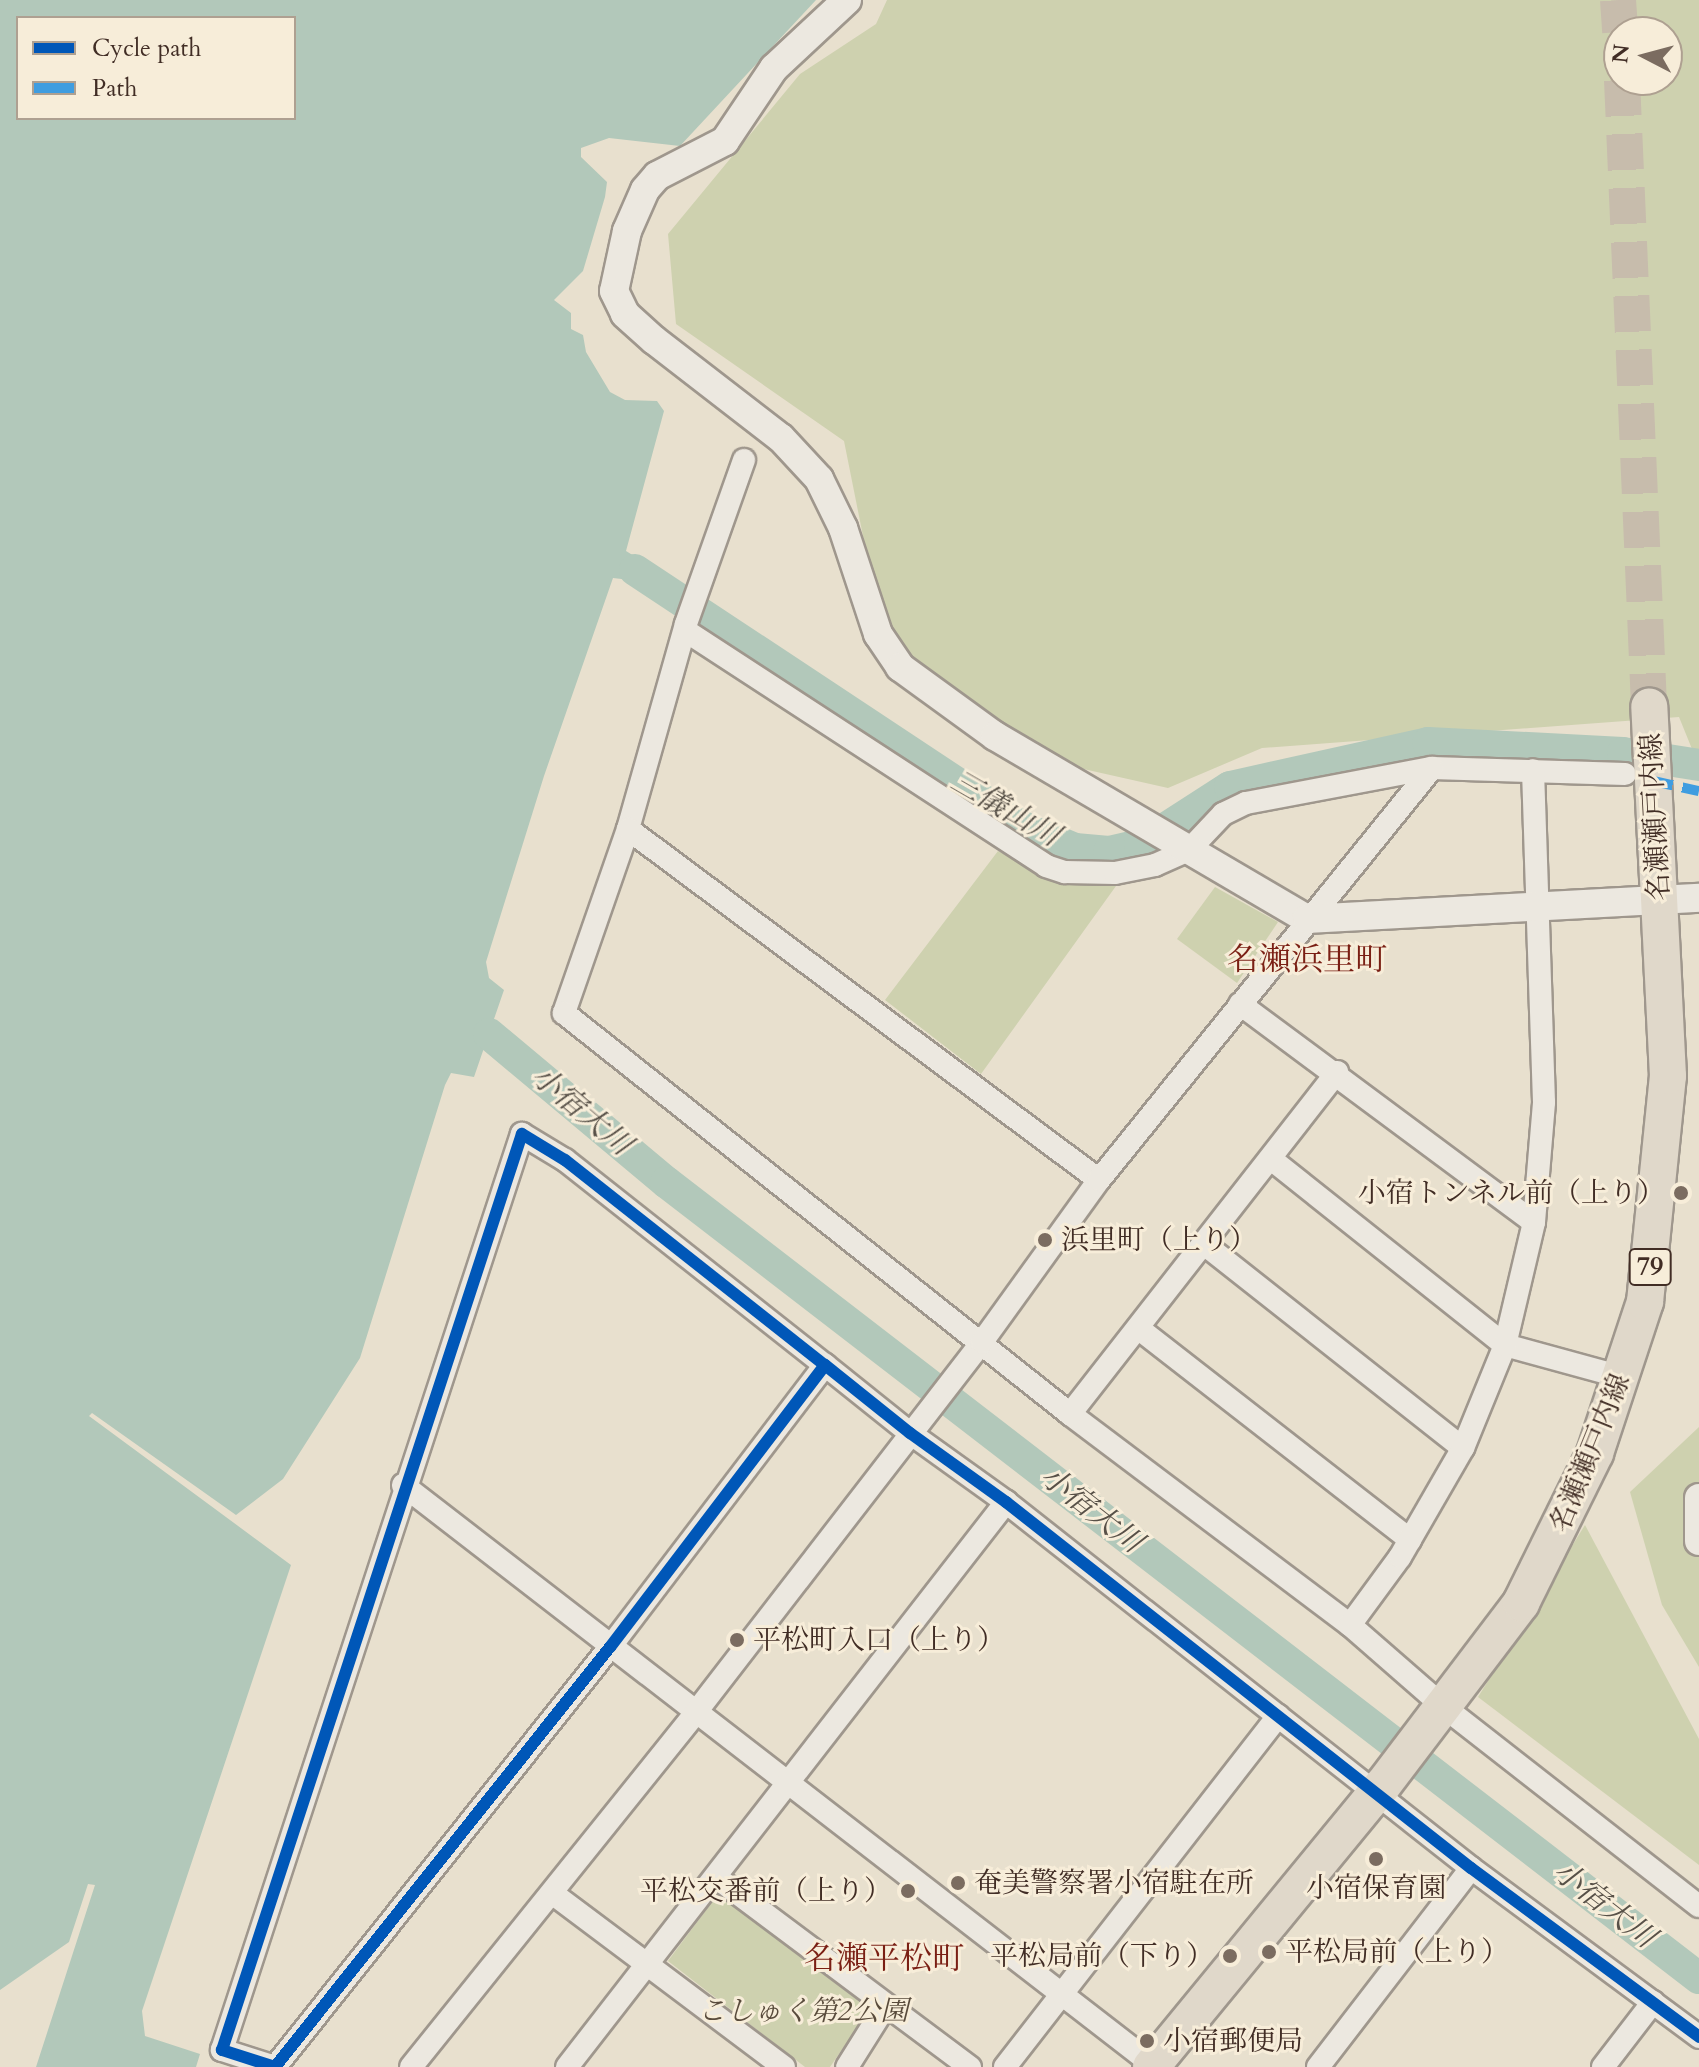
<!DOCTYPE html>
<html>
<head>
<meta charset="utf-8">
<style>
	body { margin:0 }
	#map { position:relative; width:1699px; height:2067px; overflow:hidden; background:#e8e0ce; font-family:Cardo,"Noto Serif JP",serif }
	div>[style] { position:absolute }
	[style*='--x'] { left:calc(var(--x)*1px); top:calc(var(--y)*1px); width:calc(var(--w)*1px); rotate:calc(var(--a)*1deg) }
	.green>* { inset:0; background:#ced1af }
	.water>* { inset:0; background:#b2c8ba }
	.river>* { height:32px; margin:-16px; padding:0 16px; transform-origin:16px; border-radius:16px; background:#b2c8ba }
	.primary-tunnel>* { height:36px; margin-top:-18px; transform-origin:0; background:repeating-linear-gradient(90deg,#c7bcac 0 36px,transparent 0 54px) }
	.roads { filter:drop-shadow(2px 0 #9f978d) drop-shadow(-2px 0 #9f978d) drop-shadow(0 2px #9f978d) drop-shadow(0 -2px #9f978d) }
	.minor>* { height:22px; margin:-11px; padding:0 11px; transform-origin:11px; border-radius:11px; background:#ece8e0 }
	.tertiary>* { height:28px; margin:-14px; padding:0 14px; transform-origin:14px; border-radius:14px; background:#ece8e0 }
	.primary>* { height:36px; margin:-18px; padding:0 18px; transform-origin:18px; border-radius:18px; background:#e0d8ca }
	.quiet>* { height:10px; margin-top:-5px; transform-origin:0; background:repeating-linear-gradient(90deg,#3f9de0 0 20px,transparent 0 30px) }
	.cycleway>* { height:12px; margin:-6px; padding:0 6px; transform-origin:6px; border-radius:6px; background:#0057b8 }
	.dots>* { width:22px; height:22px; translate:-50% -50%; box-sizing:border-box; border:4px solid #f7edd9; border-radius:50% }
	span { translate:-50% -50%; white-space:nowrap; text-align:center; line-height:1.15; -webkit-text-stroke:6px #f7edd9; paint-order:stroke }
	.shield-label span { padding:2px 6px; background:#f7edd9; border:2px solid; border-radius:6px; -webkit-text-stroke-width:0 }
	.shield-label { font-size:26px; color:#412d25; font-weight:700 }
	.street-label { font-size:28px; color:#412d25 }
	.poi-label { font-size:28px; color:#412d25 }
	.right { translate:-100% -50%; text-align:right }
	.left { translate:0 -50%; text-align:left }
	.park-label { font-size:28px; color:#594b3c; font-style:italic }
	.water-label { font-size:30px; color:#585148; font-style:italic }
	.quarter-label { font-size:32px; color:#7a1f14 }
	.legend { position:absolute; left:16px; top:16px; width:280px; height:104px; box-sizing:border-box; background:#f7edd9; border:2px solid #aea091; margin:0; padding:10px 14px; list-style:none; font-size:24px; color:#412d25 }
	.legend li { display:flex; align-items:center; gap:16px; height:40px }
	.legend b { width:40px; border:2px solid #aea091 }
	.north { position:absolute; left:1603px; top:16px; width:80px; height:80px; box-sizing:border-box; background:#f7edd9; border:2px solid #aea091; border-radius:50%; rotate:276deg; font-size:22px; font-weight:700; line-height:32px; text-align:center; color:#412d25 }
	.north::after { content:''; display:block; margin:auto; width:28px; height:36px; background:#7b6c60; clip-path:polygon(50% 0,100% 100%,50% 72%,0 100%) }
</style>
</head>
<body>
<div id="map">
	<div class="green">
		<div style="clip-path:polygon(evenodd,887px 0,1699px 0,1699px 750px,1692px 749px,1679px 717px,1262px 748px,1168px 788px,1030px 757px,885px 646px,844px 441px,676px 324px,668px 234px,800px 74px,876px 24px,887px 0,1619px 32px,1667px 32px,1667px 80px,1619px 80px,1619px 32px)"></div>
		<div style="clip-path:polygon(998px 851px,1052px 878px,1116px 886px,981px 1074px,885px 1000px)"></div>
		<div style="clip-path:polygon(1215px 887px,1278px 922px,1237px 983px,1177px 939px)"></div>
		<div style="clip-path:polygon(1699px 1427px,1699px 1667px,1662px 1605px,1630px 1492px)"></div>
		<div style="clip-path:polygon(1585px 1525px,1699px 1739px,1699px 1865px,1478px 1697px)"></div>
		<div style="clip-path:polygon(718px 1894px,870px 2009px,830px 2067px,805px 2067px,668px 1961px)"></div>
	</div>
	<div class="water">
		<div style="clip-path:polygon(evenodd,0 0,816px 0,680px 146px,609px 138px,581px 148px,581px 157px,607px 182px,605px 197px,583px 271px,554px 300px,571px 313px,571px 329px,583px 335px,586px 352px,610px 392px,625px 400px,657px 401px,664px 411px,626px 551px,639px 559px,630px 580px,613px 578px,544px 776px,486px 962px,489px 978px,504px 990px,474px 1077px,451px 1073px,445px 1085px,360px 1358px,283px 1479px,236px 1515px,92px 1413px,89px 1416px,291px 1565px,142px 2011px,145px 2036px,200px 2054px,196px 2067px,36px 2067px,95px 1885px,88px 1884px,69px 1942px,0 1990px,0 0,18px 18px,294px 18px,294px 118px,18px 118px,18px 18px)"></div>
	</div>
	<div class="river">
		<div style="--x:635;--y:570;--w:470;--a:33.5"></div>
		<div style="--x:1027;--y:829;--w:52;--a:22.6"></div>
		<div style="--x:1075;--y:849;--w:34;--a:5"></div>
		<div style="--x:1109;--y:852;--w:32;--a:-13"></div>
		<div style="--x:1140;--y:845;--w:107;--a:-32.8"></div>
		<div style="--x:1230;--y:787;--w:203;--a:-12.5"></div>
		<div style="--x:1428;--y:743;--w:195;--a:2.9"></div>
		<div style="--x:1623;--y:753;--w:77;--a:9"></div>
		<div style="--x:489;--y:1034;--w:231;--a:39.9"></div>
		<div style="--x:666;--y:1182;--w:1304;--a:37.62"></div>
	</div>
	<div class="primary-tunnel">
		<div style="--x:1618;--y:0;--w:32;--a:86"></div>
		<div style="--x:1622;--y:80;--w:627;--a:87.53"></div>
	</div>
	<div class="roads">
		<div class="minor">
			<div style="--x:744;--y:460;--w:174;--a:109.5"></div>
			<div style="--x:686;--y:624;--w:213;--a:105.8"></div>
			<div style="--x:628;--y:829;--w:195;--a:109.2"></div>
			<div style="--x:564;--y:1013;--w:646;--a:38.4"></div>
			<div style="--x:1070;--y:1414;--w:351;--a:37"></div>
			<div style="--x:1350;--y:1625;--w:125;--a:41.1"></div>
			<div style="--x:1444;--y:1707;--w:323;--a:38"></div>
			<div style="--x:686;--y:631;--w:430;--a:33.1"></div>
			<div style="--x:1046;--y:866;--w:20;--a:18"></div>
			<div style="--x:1065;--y:872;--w:50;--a:1.1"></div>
			<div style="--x:1115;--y:873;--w:41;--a:-11.3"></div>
			<div style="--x:1155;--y:865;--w:37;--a:-24"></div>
			<div style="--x:1189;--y:850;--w:50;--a:-46.6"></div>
			<div style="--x:1223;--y:814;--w:25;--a:-26"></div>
			<div style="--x:1246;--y:803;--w:189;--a:-10.7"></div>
			<div style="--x:1432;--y:768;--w:193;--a:1.8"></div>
			<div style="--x:628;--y:829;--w:587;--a:36.69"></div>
			<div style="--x:1240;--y:1004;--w:366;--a:36.6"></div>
			<div style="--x:1271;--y:1159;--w:299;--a:38.5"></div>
			<div style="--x:1505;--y:1345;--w:121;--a:15.3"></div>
			<div style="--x:1203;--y:1243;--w:331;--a:38.3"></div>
			<div style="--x:1138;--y:1328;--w:345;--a:37.9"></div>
			<div style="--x:825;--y:1365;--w:355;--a:127.3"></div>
			<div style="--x:610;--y:1647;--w:537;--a:128.58"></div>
			<div style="--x:275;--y:2067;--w:56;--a:-162.2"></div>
			<div style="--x:222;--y:2050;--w:964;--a:-71.87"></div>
			<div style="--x:522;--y:1134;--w:50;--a:31.2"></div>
			<div style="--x:565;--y:1160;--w:331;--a:38.3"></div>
			<div style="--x:825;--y:1365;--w:109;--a:38.7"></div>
			<div style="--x:910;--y:1433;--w:118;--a:35.7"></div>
			<div style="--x:1006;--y:1502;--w:592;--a:38.21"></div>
			<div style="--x:1471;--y:1868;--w:284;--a:36.5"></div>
			<div style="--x:1070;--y:1414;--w:434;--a:-52"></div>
			<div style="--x:403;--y:1485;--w:952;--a:37.7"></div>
			<div style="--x:1350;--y:1625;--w:84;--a:-53.7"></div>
			<div style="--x:1400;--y:1557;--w:126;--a:-60"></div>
			<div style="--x:1463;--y:1448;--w:111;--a:-67.8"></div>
			<div style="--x:1505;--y:1345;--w:126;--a:-76.7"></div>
			<div style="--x:1534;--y:1222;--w:120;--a:-85.2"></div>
			<div style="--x:1544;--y:1102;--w:332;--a:-91.9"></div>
			<div style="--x:717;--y:1878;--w:316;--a:36.8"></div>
			<div style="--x:552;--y:1893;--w:290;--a:36.9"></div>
			<div style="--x:411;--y:2067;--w:455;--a:-51.2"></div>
			<div style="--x:696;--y:1712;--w:468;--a:-52.3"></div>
			<div style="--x:982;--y:1342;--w:200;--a:-54.2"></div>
			<div style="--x:1099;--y:1180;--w:530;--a:-51.05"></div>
			<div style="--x:567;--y:2067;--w:716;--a:-52.15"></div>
			<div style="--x:847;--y:2067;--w:73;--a:-57.8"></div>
			<div style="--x:1005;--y:2067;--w:445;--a:-52.1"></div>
			<div style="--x:1318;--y:2067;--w:251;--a:-52.4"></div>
			<div style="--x:1603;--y:2067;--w:82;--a:-52.4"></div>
		</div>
		<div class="tertiary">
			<div style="--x:847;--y:0;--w:100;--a:137"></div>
			<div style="--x:774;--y:68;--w:88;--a:123.9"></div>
			<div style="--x:725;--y:141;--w:76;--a:152.8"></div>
			<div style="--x:657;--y:176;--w:18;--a:131"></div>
			<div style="--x:645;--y:190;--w:45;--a:113.7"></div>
			<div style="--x:627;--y:231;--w:61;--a:102.2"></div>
			<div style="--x:614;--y:291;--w:25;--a:64"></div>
			<div style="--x:625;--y:314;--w:39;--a:42"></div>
			<div style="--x:654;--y:340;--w:160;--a:37.7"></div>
			<div style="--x:781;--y:438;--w:56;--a:47.2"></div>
			<div style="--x:819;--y:479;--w:55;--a:63.9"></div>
			<div style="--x:843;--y:528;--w:112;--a:71.7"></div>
			<div style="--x:878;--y:634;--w:40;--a:56"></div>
			<div style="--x:900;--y:667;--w:117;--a:36"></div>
			<div style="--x:995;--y:736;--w:362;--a:30.4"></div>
			<div style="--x:1307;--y:919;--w:393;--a:-3.1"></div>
			<div style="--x:1699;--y:1498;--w:43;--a:90"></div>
		</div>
		<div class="primary">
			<div style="--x:1151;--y:2067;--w:365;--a:-50.6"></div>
			<div style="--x:1383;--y:1785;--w:228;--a:-52.8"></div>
			<div style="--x:1521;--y:1603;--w:167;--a:-63.7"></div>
			<div style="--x:1595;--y:1453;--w:159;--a:-71.7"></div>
			<div style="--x:1645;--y:1302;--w:227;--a:-84.2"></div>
			<div style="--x:1668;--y:1076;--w:370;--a:-92.9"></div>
		</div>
	</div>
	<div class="quiet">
		<div style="--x:1653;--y:781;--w:47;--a:12.3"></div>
	</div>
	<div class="cycleway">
		<div style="--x:825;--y:1365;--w:355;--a:127.3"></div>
		<div style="--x:610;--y:1647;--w:537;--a:128.58"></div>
		<div style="--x:275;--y:2067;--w:56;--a:-162.2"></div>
		<div style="--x:222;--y:2050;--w:964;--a:-71.87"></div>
		<div style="--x:522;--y:1134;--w:50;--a:31.2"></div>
		<div style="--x:565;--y:1160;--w:331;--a:38.3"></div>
		<div style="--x:825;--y:1365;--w:109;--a:38.7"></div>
		<div style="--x:910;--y:1433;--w:118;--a:35.7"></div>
		<div style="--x:1006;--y:1502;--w:592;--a:38.21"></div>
		<div style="--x:1471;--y:1868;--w:284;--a:36.5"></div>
	</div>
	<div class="dots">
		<div style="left:1681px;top:1193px;background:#7b6c60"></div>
		<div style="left:1045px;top:1240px;background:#7b6c60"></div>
		<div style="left:737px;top:1640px;background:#7b6c60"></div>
		<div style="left:1376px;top:1859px;background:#7b6c60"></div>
		<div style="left:958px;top:1883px;background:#7b6c60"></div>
		<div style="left:908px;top:1891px;background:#7b6c60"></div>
		<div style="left:1269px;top:1952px;background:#7b6c60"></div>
		<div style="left:1230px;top:1956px;background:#7b6c60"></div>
		<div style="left:1147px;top:2041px;background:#7b6c60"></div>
	</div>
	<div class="shield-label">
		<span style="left:1650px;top:1267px">79</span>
	</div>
	<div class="street-label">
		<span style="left:1655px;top:817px;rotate:-93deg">名瀬瀬戸内線</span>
		<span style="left:1590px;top:1453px;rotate:-68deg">名瀬瀬戸内線</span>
	</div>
	<div class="poi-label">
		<span class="right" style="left:1665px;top:1193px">小宿トンネル前（上り）</span>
		<span class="left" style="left:1061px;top:1240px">浜里町（上り）</span>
		<span class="left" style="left:753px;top:1640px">平松町入口（上り）</span>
		<span class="left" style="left:974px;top:1883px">奄美警察署小宿駐在所</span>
		<span style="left:1376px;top:1888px">小宿保育園</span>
		<span class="right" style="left:892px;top:1891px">平松交番前（上り）</span>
		<span class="left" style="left:1285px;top:1952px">平松局前（上り）</span>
		<span class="right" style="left:1214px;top:1956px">平松局前（下り）</span>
		<span class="left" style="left:1163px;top:2041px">小宿郵便局</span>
	</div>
	<div class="park-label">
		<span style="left:803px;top:2011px">こしゅく第2公園</span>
	</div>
	<div class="water-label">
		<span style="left:1005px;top:809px;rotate:30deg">三儀山川</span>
		<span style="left:581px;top:1111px;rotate:40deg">小宿大川</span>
		<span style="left:1091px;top:1510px;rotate:38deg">小宿大川</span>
		<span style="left:1604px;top:1905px;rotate:38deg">小宿大川</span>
	</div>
	<div class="quarter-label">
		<span style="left:1307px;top:960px">名瀬浜里町</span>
		<span style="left:884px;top:1959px">名瀬平松町</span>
	</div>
	<ul class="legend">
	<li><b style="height:10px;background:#0057b8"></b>Cycle path</li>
	<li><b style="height:10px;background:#3f9de0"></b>Path</li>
	</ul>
	<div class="north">N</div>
</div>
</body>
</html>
